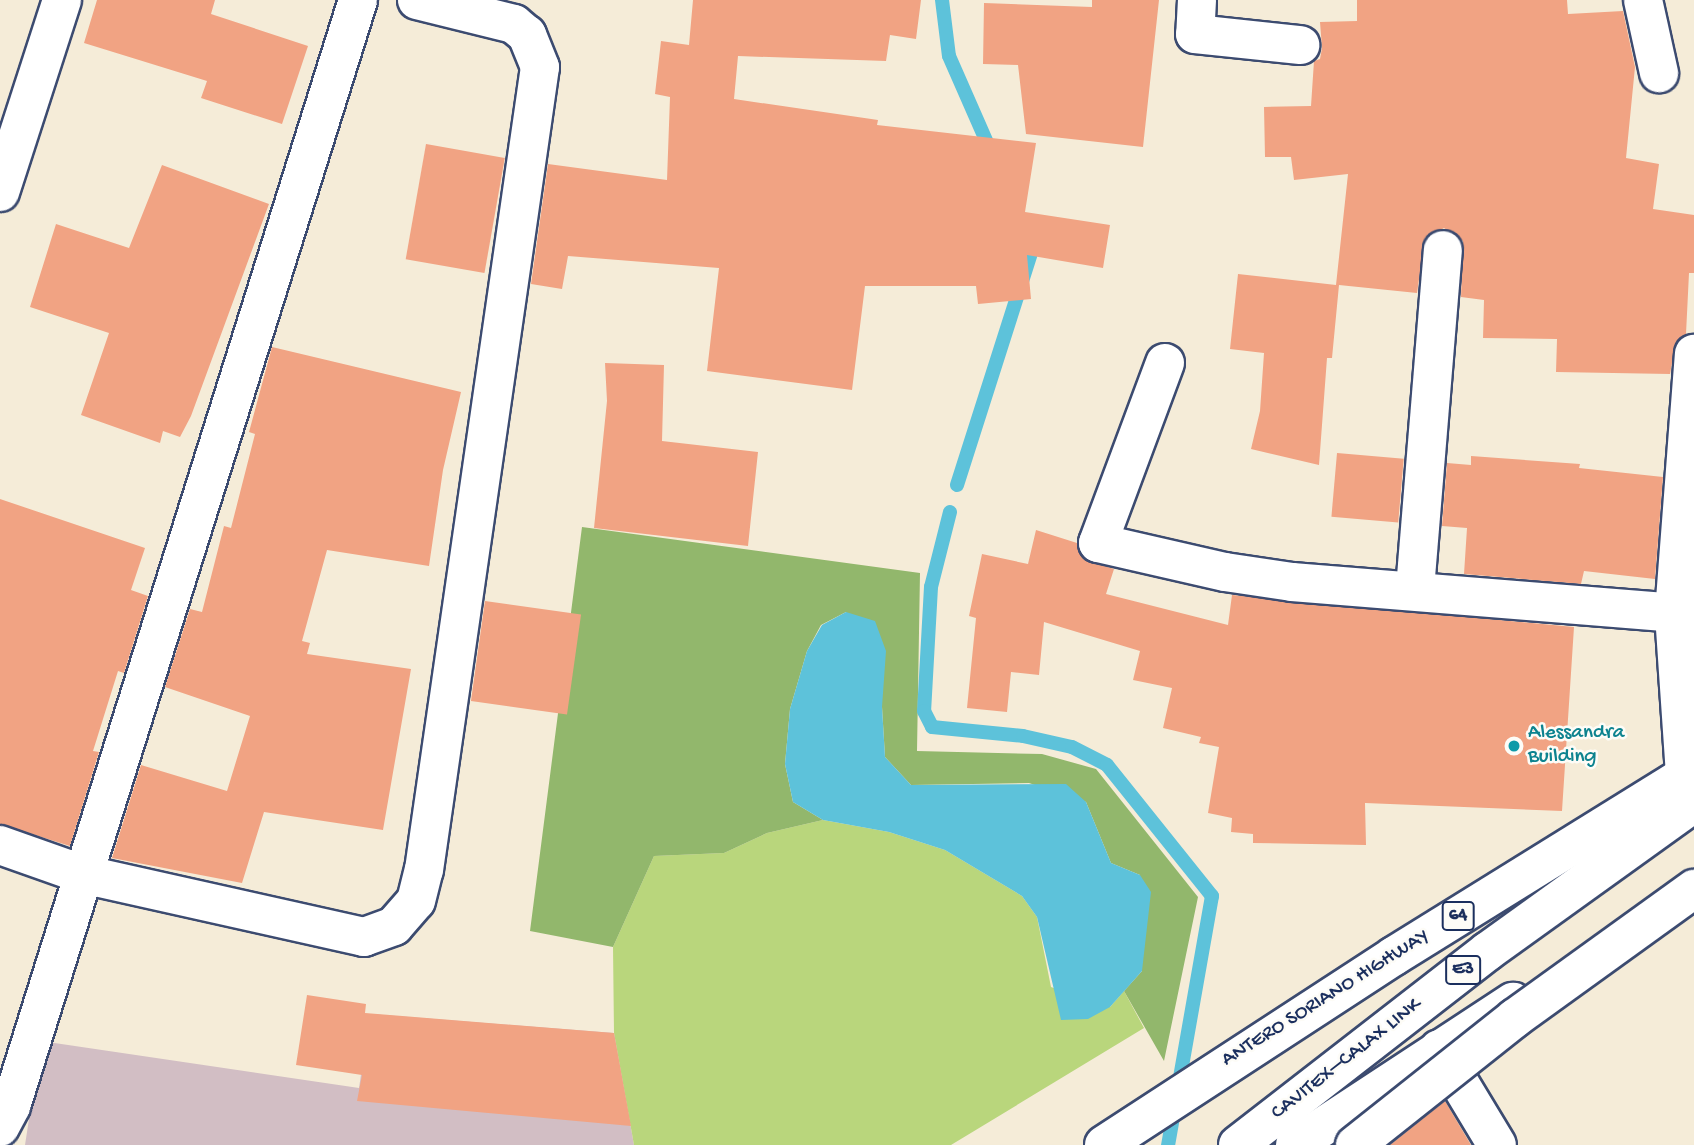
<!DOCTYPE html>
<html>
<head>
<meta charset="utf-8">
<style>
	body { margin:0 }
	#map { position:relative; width:1694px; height:1145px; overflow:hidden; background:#f5ecd8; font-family:"Gochi Hand",sans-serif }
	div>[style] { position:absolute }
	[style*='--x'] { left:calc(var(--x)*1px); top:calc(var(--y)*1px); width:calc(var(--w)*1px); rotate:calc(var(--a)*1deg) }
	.industrial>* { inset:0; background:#d2bec4 }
	.green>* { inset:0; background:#b9d67c }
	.forest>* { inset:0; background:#92b76c }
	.water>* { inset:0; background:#5dc2da }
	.stream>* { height:14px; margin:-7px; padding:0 7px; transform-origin:7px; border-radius:7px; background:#5dc2da }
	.building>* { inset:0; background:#f1a383; transform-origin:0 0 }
	.roads { filter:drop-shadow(2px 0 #3c4b70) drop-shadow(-2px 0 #3c4b70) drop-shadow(0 2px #3c4b70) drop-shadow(0 -2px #3c4b70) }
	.minor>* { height:38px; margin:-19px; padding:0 19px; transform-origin:19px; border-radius:19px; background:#fff }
	.major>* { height:38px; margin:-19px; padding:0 19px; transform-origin:19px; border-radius:19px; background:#fff }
	.highway>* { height:38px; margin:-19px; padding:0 19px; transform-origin:19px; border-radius:19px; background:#fff }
	.bridges { filter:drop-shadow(2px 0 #3c4b70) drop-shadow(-2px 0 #3c4b70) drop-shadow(0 2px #3c4b70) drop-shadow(0 -2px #3c4b70) }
	.highway-bridge>* { height:38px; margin:-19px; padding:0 19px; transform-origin:19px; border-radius:19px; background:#fff }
	.dots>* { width:19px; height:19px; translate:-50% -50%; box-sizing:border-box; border:4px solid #fdfcf7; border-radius:50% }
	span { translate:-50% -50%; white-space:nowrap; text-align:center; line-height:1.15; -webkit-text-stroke:5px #fdfcf7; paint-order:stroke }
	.shield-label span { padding:2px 5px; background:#fdfcf7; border:2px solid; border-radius:5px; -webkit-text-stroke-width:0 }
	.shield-label { font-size:19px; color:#1b2f5e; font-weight:700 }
	.culture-label { font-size:21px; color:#0d838f }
	.left { translate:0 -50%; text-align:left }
	.street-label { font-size:21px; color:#1b2f5e }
</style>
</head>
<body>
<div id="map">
	<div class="industrial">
		<div style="clip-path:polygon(370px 1014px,614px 1033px,634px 1145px,25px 1145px,41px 1041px,359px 1088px)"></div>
	</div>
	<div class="green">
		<div style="clip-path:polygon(823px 820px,889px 832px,945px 850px,1022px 896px,1037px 917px,1051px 987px,1110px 1007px,1124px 991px,1144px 1028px,951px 1145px,634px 1145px,614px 1033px,613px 947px,654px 856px,724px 853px,767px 833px)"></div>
	</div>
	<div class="forest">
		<div style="clip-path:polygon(582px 527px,920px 573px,917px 751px,1042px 754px,1096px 769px,1198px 897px,1164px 1061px,1124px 991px,1142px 971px,1140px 875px,1111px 863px,1086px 802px,1029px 783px,911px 785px,885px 757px,882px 707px,846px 612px,821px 625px,807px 651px,790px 709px,785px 764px,793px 802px,823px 820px,767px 833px,724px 853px,654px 856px,613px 947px,530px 931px)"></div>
	</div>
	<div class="water">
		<div style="clip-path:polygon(846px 612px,875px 621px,886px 651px,882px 707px,885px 757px,911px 785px,1066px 784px,1086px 802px,1111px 863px,1140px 875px,1151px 892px,1142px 971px,1110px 1007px,1088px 1019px,1061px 1020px,1037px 917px,1022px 896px,945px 850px,889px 832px,823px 820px,793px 802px,785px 764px,790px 709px,807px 651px,822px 625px)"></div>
	</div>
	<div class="stream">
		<div style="--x:942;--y:0;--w:56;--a:82.9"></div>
		<div style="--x:949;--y:56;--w:107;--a:66.3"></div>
		<div style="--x:957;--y:485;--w:247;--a:-72.3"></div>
		<div style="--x:1032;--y:250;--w:11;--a:-112"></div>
		<div style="--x:950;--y:512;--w:77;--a:104.2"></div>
		<div style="--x:931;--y:587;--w:124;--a:93.2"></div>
		<div style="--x:924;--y:711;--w:18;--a:63"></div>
		<div style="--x:932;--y:727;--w:91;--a:5.6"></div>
		<div style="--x:1023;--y:736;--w:50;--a:12.7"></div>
		<div style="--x:1072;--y:747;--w:39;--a:27"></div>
		<div style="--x:1107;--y:765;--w:168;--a:51.3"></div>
		<div style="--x:1212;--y:896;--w:253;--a:100"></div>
	</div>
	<div class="building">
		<div style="clip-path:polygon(97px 0,215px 0,211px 14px,308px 46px,282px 124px,201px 98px,207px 81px,84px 43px)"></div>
		<div style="clip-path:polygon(693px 0,921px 0,916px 39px,890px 35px,886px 61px,738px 56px,734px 99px,878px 120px,877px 125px,1036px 143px,1025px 212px,1110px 225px,1103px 268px,1027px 255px,1031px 299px,978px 304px,976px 286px,865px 286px,852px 390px,707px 371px,719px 268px,568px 256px,562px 289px,531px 284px,548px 164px,667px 180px,670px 97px,655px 94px,661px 41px,689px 45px)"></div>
		<div style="clip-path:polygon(1092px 0,1159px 0,1143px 147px,1026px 134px,1018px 65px,983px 64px,984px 3px,1092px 7px)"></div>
		<div style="clip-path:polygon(1357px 0,1567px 0,1568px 14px,1623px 11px,1635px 67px,1626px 158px,1659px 164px,1653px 209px,1694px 215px,1694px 273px,1689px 273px,1686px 334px,1676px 342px,1670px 374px,1556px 372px,1557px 339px,1483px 338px,1484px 300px,1461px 297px,1463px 241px,1444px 228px,1425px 238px,1417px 293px,1339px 285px,1332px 358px,1327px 358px,1319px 465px,1251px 449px,1260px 411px,1264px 353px,1230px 349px,1238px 274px,1336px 285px,1348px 174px,1294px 180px,1291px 157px,1265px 157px,1264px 107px,1311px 106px,1314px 61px,1320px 59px,1322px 48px,1320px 22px,1357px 21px)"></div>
		<div style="left:426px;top:144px;width:80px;height:117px;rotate:10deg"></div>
		<div style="clip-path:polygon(162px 165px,269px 204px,191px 416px,180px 437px,163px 431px,160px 443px,81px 415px,109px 333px,30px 307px,56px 224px,129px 248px)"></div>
		<div style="clip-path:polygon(272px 347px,461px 392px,443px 470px,429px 566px,327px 550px,302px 641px,310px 643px,307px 654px,411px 669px,383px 830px,264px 812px,242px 883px,112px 858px,141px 765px,227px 791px,250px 716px,165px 687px,190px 609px,202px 612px,224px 526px,231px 528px,255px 434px,249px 432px)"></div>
		<div style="clip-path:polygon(605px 363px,664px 365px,662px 441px,758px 452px,748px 546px,594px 528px,607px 401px)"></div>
		<div style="left:1337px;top:453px;width:67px;height:64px;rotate:5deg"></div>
		<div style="clip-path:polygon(1471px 456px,1580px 464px,1579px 468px,1663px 477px,1655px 579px,1584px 571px,1581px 584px,1464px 574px,1467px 528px,1442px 526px,1447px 463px,1471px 465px)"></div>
		<div style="clip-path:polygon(0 499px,145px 548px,131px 590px,148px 596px,124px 673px,118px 671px,93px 751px,99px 752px,70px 846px,0 824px)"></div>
		<div style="clip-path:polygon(1036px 530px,1077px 543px,1083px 559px,1114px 569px,1106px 594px,1228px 625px,1232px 595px,1574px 627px,1562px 811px,1365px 803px,1366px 845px,1253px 843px,1253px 834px,1231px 832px,1232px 818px,1208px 813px,1219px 747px,1199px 743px,1201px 737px,1163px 728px,1172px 688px,1133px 680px,1140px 651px,1044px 622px,1039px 675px,1011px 672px,1007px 712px,967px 708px,976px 618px,969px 616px,982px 554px,1028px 564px)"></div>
		<div style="left:485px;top:601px;width:97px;height:101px;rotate:8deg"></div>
		<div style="clip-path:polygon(307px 995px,366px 1004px,365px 1013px,614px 1033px,631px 1126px,357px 1101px,362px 1075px,296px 1065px)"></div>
		<div style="clip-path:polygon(1445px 1101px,1471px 1145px,1390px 1145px)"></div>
	</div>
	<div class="roads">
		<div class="minor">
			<div style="--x:1197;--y:0;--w:34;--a:93"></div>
			<div style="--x:1195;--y:34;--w:106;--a:6"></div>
			<div style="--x:1643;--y:0;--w:75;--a:77.6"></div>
			<div style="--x:0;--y:192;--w:202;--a:-72.1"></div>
			<div style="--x:1165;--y:363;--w:192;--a:110.4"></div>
			<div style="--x:1098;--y:543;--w:130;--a:12.9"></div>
			<div style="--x:1225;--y:572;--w:68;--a:8.5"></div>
			<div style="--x:1292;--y:582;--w:383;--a:4.6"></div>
			<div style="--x:1674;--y:613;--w:20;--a:-9"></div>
			<div style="--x:1415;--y:589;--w:340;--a:-85.3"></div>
			<div style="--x:1685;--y:775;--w:162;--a:-93.9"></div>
			<div style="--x:1674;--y:613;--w:260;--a:-85.6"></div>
			<div style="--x:0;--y:845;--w:87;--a:19.5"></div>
			<div style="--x:82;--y:874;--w:289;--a:12.6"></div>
			<div style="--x:364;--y:937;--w:32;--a:-20"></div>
			<div style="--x:394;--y:926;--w:33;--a:-49"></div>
			<div style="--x:416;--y:901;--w:32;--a:-76"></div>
			<div style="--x:424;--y:870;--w:811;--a:-81.78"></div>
			<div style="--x:540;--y:67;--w:35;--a:-112"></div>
			<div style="--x:527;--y:35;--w:17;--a:-140"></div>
			<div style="--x:514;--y:24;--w:100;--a:-166.1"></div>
			<div style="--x:1439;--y:1049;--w:112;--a:58.9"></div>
			<div style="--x:0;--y:1127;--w:24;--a:-62"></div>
			<div style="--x:11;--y:1106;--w:1159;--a:-72.58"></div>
		</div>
		<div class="major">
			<div style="--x:1104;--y:1145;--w:346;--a:-33.1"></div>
			<div style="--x:1394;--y:956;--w:353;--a:-31.8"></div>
			<div style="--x:1295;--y:1145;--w:261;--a:-33.3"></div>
		</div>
		<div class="highway">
			<div style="--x:1238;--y:1145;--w:316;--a:-37.8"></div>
			<div style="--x:1488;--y:951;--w:254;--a:-35.7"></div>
		</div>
	</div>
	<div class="bridges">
		<div class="highway-bridge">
			<div style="--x:1355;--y:1145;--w:204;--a:-38.4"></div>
			<div style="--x:1515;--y:1018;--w:221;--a:-35.8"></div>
		</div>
	</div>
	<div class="dots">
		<div style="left:1514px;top:746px;background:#0f9aa8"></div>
	</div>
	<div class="shield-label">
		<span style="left:1458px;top:916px">64</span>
		<span style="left:1463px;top:970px">E3</span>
	</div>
	<div class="culture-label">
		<span class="left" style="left:1528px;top:746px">Alessandra<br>Building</span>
	</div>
	<div class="street-label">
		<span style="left:1326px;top:999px;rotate:-32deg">ANTERO SORIANO HIGHWAY</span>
		<span style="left:1347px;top:1060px;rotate:-38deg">CAVITEX–CALAX LINK</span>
	</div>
</div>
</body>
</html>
